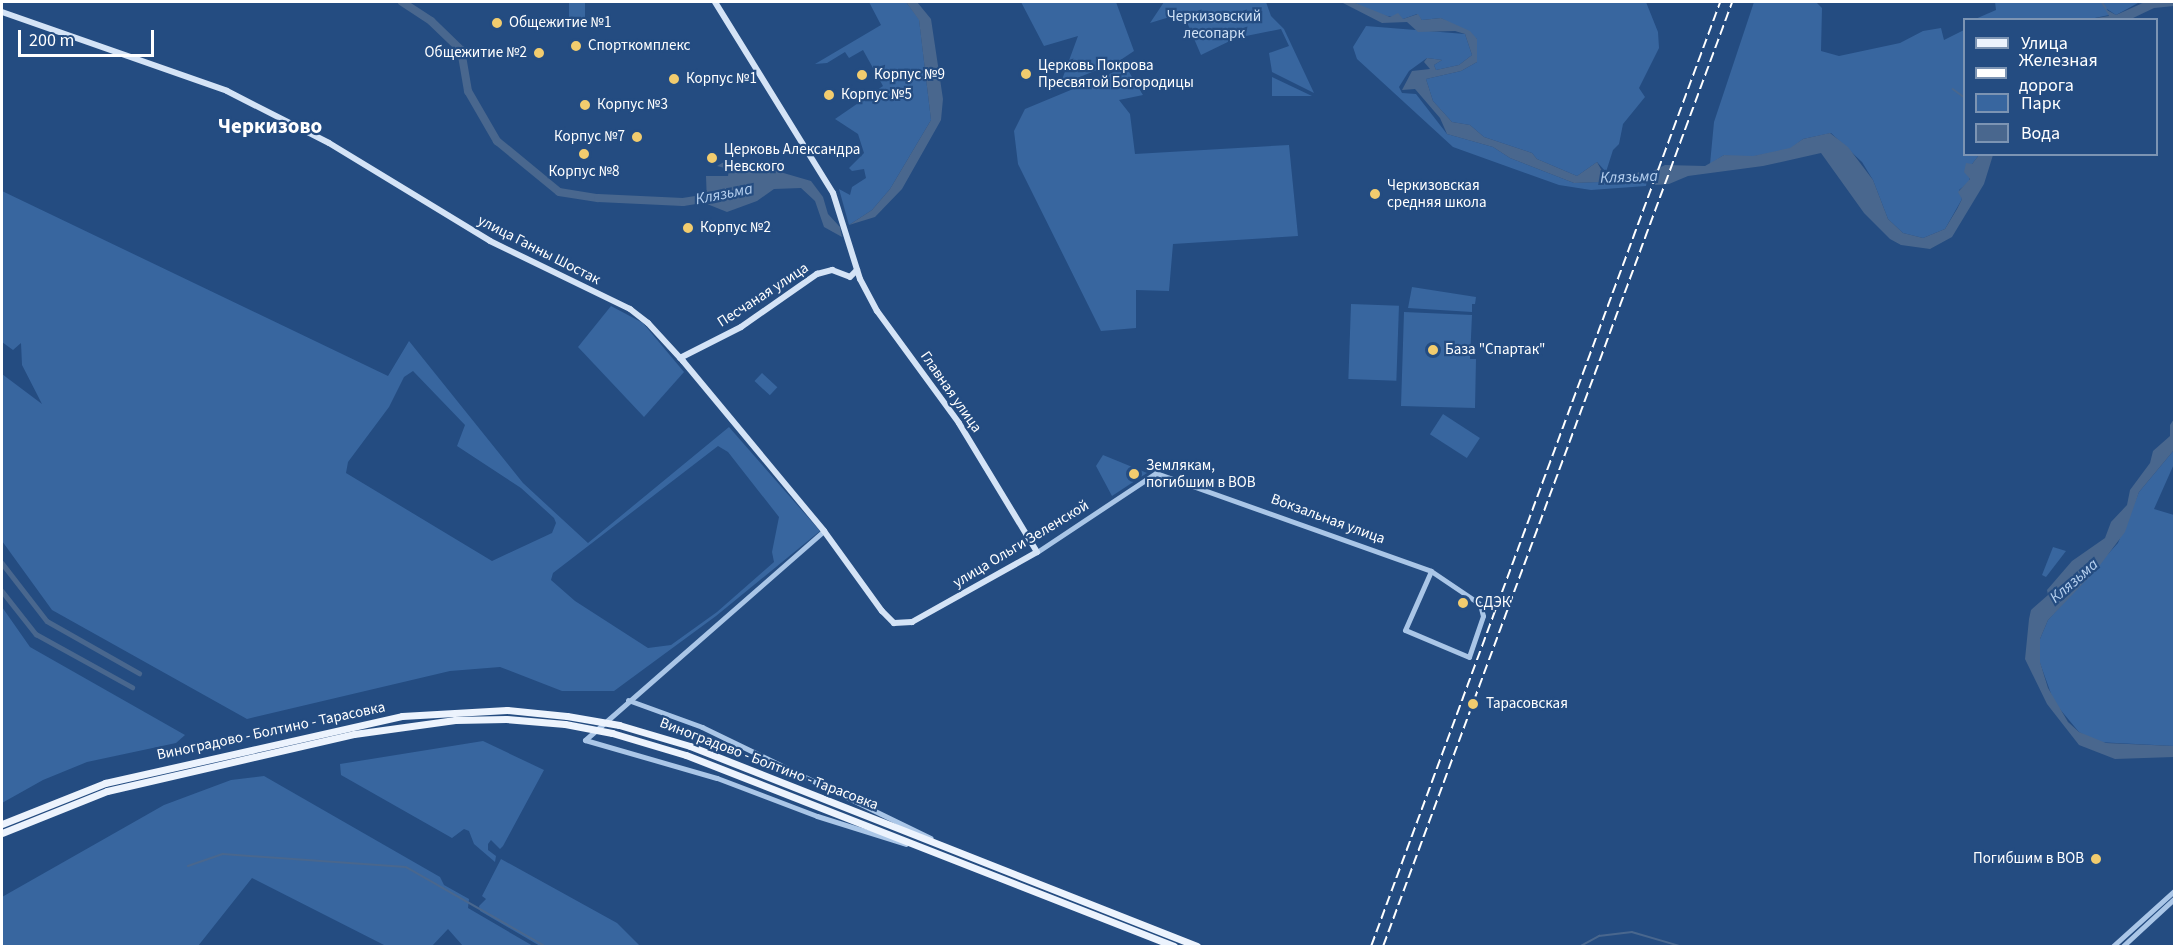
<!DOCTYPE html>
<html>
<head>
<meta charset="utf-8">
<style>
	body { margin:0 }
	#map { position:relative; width:2176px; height:948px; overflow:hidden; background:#244c81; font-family:"Source Sans 3",sans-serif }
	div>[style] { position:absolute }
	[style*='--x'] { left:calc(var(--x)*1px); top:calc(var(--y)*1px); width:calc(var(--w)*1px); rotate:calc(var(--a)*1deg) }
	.green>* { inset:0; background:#38669f; transform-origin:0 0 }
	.water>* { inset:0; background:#49678e }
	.stream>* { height:1.5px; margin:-0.75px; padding:0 0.75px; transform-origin:0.75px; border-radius:0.75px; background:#49678e }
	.canal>* { height:4.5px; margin:-2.25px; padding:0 2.25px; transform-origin:2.25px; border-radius:2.25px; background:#49678e }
	.river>* { height:8px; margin:-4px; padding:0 4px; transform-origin:4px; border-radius:4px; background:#49678e }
	.tertiary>* { height:5px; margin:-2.5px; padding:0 2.5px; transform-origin:2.5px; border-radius:2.5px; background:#aac6e7 }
	.secondary>* { height:6px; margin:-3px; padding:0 3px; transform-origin:3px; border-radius:3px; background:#d4e3f6 }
	.primary>* { height:7px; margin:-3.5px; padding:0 3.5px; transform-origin:3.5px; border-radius:3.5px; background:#ecf3fd }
	.rail>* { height:1.5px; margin-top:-0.75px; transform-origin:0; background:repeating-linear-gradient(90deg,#fff 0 10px,transparent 0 14.5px) }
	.dots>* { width:16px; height:16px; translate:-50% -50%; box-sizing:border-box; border:3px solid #244c81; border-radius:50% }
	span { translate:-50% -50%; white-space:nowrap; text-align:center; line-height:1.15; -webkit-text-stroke:4.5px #244c81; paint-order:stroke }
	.park-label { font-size:15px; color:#cee0f5 }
	.poi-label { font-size:15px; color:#fff }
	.left { translate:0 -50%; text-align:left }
	.right { translate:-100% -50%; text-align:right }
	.street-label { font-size:15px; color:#fff }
	.water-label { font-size:16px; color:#b6d0ef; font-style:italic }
	.district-label { font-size:21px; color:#fff; font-weight:700 }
	.frame { position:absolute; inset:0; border:3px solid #fff; pointer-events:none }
	.legend { position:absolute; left:1963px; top:18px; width:195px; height:138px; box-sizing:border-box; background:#244c81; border:2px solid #7c94b3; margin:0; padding:8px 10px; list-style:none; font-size:18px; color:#fff }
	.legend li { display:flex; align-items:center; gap:12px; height:30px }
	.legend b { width:30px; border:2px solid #7c94b3 }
	.scale { position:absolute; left:18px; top:30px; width:136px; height:27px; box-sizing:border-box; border:3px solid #fff; border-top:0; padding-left:8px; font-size:18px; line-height:21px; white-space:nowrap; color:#fff; -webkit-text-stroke:4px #244c81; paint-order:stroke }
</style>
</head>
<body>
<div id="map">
	<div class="green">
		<div style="left:569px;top:2px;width:16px;height:23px"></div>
		<div style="clip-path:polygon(869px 2px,906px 2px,919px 19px,931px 120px,890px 189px,872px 210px,849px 225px,839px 189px,850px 195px,852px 187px,866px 178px,864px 169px,852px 171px,849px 168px,864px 153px,858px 134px,835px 119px,883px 86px,863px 50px,849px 58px,845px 52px,827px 63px,815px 64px,881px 25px)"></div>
		<div style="clip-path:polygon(1021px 2px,1116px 2px,1134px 51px,1119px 61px,1060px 85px,1078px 36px,1044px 46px)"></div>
		<div style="clip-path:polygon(1164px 2px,1266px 2px,1271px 16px,1284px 29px,1314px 93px,1272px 72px,1269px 53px,1289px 46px,1281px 29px,1236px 38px,1201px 55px,1183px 13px,1150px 23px)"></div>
		<div style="clip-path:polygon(1353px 2px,1646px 2px,1658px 32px,1659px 48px,1639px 88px,1645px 97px,1623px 124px,1619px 144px,1613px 150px,1606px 172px,1597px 162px,1577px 176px,1537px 159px,1532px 153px,1484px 137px,1470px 125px,1452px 122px,1433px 101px,1426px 79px,1461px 71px,1477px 62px,1477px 39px,1441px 18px,1422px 20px,1417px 14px,1403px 19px,1377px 14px)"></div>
		<div style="clip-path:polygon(1754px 2px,1816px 2px,1822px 8px,1821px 51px,1839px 56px,1900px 43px,1923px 31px,1941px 28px,1944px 40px,1964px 30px,1964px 154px,1979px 155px,1972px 164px,1969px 182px,1959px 190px,1962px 199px,1945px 229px,1923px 238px,1903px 233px,1888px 219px,1873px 180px,1862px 162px,1831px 133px,1803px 139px,1790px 149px,1745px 158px,1724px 155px,1710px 164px,1714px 122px)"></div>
		<div style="clip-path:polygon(1995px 2px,2144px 2px,2146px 4px,2138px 3px,2116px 15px,2107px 9px,2109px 15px,2090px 19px,1973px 20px,1996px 10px)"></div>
		<div style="clip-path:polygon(1366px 26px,1465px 34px,1472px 55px,1459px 65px,1436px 70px,1434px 65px,1442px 60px,1427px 58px,1409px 71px,1399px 87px,1402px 93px,1416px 94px,1447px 134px,1493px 147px,1510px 158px,1574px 183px,1647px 180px,1646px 186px,1591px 190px,1559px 185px,1453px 147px,1357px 59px,1353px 47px)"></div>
		<div style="clip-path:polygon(1126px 67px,1143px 95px,1119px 100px,1130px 114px,1135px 154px,1289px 145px,1298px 236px,1173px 244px,1169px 291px,1136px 290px,1136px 328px,1101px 331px,1018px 164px,1014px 131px,1025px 109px)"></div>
		<div style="clip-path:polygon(1272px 77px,1312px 96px,1272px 96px)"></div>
		<div style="clip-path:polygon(evenodd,2px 191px,388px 376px,409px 341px,523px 483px,588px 543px,729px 427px,820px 531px,716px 616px,614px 691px,562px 691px,500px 667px,450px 671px,247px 719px,52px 610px,2px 541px,2px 374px,42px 404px,22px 365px,21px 343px,13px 350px,2px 342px,2px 191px,413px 371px,465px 425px,457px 446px,521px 488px,554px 518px,556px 523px,552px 533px,492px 561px,346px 473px,348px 462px,389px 407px,404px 377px,413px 371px,2px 191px,718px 446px,728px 452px,779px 517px,772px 552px,774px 562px,717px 612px,671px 645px,648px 648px,575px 601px,551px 580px,553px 573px,718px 446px)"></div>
		<div style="clip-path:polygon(1412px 287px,1476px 297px,1475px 304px,1472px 304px,1472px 312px,1408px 308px)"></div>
		<div style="left:1351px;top:304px;width:48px;height:75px;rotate:2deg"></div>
		<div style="clip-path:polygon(611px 306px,643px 323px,684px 372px,644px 417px,578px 347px)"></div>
		<div style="clip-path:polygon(1404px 312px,1472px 315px,1470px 359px,1476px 359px,1475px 408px,1401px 406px)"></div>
		<div style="left:762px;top:373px;width:21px;height:11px;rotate:43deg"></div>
		<div style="left:1443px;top:414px;width:44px;height:24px;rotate:33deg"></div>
		<div style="clip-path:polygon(2174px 450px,2174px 464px,2154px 509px,2174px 515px,2174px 746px,2097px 742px,2079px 732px,2054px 702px,2040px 663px,2040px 639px,2048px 620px,2118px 543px,2139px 492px)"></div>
		<div style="clip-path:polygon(1103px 455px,1147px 473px,1112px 496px,1096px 466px)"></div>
		<div style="clip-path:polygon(2053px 547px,2066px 551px,2046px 577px,2042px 575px)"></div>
		<div style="clip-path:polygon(2px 607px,30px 647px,185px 735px,176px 743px,87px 762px,43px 780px,2px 803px)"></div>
		<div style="clip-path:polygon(483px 741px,544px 770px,503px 846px,500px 849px,491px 840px,488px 844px,488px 850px,496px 856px,495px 862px,474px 844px,469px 831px,464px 829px,452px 838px,341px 775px,340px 764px)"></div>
		<div style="clip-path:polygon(264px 776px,440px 877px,444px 885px,469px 899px,468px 908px,533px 946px,463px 946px,448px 929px,432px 946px,386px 946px,252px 878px,198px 946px,2px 946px,2px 897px,164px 805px,231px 780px)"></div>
		<div style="clip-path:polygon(501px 859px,617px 923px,640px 946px,540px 946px,480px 911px,479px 906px,486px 899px,482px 896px)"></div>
	</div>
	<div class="water">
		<div style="clip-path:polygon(906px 2px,917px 2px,931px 19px,943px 99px,941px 120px,902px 189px,875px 217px,849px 225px,872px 210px,890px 189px,931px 120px,919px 20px)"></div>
		<div style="clip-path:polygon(1341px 2px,1353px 2px,1390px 17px,1398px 13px,1403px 19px,1418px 14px,1422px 20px,1441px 18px,1470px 31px,1477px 39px,1477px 62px,1461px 71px,1426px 79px,1433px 101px,1452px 122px,1470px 125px,1484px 137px,1532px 153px,1537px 159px,1577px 176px,1597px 162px,1602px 171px,1612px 173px,1651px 172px,1665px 165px,1705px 166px,1724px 155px,1753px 156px,1790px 148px,1803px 139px,1830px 133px,1848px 147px,1873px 180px,1888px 219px,1903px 233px,1923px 238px,1945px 229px,1957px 209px,1962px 199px,1958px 192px,1970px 179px,1964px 172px,1966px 163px,1972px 164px,1979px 155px,1993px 155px,1984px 184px,1952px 237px,1930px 249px,1901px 245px,1890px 239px,1864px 213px,1821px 153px,1763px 166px,1688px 176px,1669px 184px,1655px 185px,1657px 180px,1574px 183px,1510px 158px,1493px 147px,1447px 134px,1440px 118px,1415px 89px,1402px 90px,1412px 71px,1430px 69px,1424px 62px,1427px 58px,1442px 60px,1434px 65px,1436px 70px,1459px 65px,1472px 55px,1465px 34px,1455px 31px,1418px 32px,1407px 22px,1382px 23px)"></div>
		<div style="clip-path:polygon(2145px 2px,2174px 2px,2174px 6px,2154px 8px,2131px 19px,2090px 19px,2109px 16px,2105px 9px,2116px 15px)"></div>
		<div style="clip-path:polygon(724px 162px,753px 164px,811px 181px,823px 197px,828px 214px,840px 227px,842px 237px,824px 227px,815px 201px,801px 188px,774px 189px,757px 201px,727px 212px,707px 204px,706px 176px,728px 176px,729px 169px,717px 166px)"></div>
		<div style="clip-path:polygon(2174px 419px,2174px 450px,2139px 492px,2125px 532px,2097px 569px,2048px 620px,2040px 639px,2040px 662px,2048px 688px,2068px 722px,2079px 732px,2106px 743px,2174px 746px,2174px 757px,2115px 759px,2079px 745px,2047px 704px,2025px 659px,2029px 619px,2031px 610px,2048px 595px,2047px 590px,2072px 561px,2105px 538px,2111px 522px,2127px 505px,2130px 490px,2150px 463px,2153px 451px,2170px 436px,2170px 425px)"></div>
	</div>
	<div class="stream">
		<div style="--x:2102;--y:2;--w:7;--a:56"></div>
		<div style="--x:1953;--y:89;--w:14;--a:36"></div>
		<div style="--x:188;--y:866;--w:37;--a:-19"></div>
		<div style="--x:223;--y:854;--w:183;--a:4.1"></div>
		<div style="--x:406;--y:867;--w:160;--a:29.6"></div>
		<div style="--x:1581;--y:946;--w:21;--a:-29"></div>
		<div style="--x:1599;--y:936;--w:33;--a:-7"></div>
		<div style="--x:1632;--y:932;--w:50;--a:16.3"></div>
	</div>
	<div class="canal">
		<div style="--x:2;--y:563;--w:73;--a:52.2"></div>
		<div style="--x:47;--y:621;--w:106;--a:29.5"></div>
		<div style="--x:2;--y:591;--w:55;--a:51.7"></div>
		<div style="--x:36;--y:634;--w:110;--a:28.9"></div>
	</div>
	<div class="river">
		<div style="--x:402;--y:2;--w:35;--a:33"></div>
		<div style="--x:431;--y:21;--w:42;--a:44"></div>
		<div style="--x:461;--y:50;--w:42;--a:80.3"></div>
		<div style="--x:468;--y:91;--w:58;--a:59.9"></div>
		<div style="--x:497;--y:141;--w:80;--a:39.4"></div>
		<div style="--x:559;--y:192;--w:39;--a:9"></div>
		<div style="--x:598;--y:198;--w:85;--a:2.7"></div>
		<div style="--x:683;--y:202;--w:32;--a:-9"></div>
	</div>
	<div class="tertiary">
		<div style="--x:1037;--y:552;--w:143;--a:-33.6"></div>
		<div style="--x:1156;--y:473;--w:292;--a:19.6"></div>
		<div style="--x:1431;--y:571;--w:59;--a:34"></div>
		<div style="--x:1480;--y:604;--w:12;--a:76"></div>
		<div style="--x:1483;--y:616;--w:43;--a:108.9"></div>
		<div style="--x:1469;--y:657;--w:69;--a:-157.1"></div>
		<div style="--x:1405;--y:630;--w:64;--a:-66.2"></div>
		<div style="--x:628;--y:700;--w:79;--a:20"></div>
		<div style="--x:702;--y:727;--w:254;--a:25.9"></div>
		<div style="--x:585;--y:740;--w:137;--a:16.1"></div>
		<div style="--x:717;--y:778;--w:107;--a:20.8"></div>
		<div style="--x:817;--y:816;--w:93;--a:17.5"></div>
		<div style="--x:585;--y:740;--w:317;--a:-41.2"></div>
		<div style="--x:2113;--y:946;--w:82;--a:-42"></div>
		<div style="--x:2123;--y:946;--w:69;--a:-42.7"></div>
	</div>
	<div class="secondary">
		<div style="--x:2;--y:12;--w:238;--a:19.3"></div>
		<div style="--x:227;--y:91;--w:114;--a:27"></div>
		<div style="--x:329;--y:143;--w:188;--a:31.3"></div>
		<div style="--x:490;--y:241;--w:156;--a:25.9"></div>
		<div style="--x:630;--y:309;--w:23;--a:38"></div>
		<div style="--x:648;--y:323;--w:52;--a:47.4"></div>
		<div style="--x:683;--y:361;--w:221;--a:50.3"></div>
		<div style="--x:824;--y:531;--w:99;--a:54.1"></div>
		<div style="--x:882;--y:611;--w:17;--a:45"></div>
		<div style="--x:894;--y:623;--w:18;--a:-3"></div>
		<div style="--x:912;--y:622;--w:143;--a:-29.2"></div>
		<div style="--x:1037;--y:552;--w:151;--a:-121.2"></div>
		<div style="--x:959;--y:423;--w:139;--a:-126.2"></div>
		<div style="--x:877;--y:311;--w:36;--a:-118"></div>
		<div style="--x:860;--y:279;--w:90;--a:-107.4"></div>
		<div style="--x:833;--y:193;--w:225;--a:-121.7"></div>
		<div style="--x:680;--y:358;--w:68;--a:-26.9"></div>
		<div style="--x:741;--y:327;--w:93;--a:-34.9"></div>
		<div style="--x:817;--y:274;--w:16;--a:-15"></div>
		<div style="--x:832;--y:270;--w:19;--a:21"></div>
		<div style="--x:850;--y:277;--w:10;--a:-45"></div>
	</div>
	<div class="primary">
		<div style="--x:2;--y:824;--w:111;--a:-21.7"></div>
		<div style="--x:105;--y:783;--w:304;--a:-12.7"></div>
		<div style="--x:402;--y:716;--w:105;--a:-3.3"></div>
		<div style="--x:507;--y:710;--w:60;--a:5.7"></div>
		<div style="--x:567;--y:716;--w:53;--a:9.8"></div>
		<div style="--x:619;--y:725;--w:74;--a:16.5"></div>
		<div style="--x:690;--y:746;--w:545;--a:21.53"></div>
		<div style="--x:2;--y:833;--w:113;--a:-21.8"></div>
		<div style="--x:107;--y:791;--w:253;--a:-13"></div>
		<div style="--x:354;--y:734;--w:102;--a:-7.9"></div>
		<div style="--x:455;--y:720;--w:51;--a:-1.1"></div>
		<div style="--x:506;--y:719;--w:59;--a:4.8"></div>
		<div style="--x:565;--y:724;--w:48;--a:10.8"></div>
		<div style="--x:612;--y:733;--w:77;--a:16.6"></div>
		<div style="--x:686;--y:755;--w:524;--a:21.38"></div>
	</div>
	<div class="rail">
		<div style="--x:1371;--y:946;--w:1006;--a:-69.71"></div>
		<div style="--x:1383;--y:946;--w:1006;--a:-69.71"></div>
	</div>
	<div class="dots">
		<div style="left:497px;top:23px;background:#f2cc6e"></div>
		<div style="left:576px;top:46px;background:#f2cc6e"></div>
		<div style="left:539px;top:53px;background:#f2cc6e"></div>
		<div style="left:1026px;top:74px;background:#f2cc6e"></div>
		<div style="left:862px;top:75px;background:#f2cc6e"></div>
		<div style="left:674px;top:79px;background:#f2cc6e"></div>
		<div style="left:829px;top:95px;background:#f2cc6e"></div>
		<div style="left:585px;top:105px;background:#f2cc6e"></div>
		<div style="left:637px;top:137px;background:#f2cc6e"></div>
		<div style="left:584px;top:154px;background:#f2cc6e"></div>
		<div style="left:712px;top:158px;background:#f2cc6e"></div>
		<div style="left:1375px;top:194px;background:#f2cc6e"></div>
		<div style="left:688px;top:228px;background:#f2cc6e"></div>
		<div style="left:1433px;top:350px;background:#f2cc6e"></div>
		<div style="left:1134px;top:474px;background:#f2cc6e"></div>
		<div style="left:1463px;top:603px;background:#f2cc6e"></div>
		<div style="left:1473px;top:704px;background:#f2cc6e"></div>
		<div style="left:2096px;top:859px;background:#f2cc6e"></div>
	</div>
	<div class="park-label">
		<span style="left:1214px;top:25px">Черкизовский<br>лесопарк</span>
	</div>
	<div class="poi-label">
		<span class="left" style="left:509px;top:23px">Общежитие №1</span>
		<span class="left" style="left:588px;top:46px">Спорткомплекс</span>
		<span class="right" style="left:527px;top:53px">Общежитие №2</span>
		<span class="left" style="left:1038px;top:74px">Церковь Покрова<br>Пресвятой Богородицы</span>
		<span class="left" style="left:874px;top:75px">Корпус №9</span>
		<span class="left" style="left:686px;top:79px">Корпус №1</span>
		<span class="left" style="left:841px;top:95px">Корпус №5</span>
		<span class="left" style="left:597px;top:105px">Корпус №3</span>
		<span class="right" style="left:625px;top:137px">Корпус №7</span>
		<span class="left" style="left:724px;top:158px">Церковь Александра<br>Невского</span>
		<span style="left:584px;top:172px">Корпус №8</span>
		<span class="left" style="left:1387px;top:194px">Черкизовская<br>средняя школа</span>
		<span class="left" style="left:700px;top:228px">Корпус №2</span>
		<span class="left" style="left:1445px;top:350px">База "Спартак"</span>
		<span class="left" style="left:1146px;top:474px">Землякам,<br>погибшим в ВОВ</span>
		<span class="left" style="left:1475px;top:603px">СДЭК</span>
		<span class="left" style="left:1486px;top:704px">Тарасовская</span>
		<span class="right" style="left:2084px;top:859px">Погибшим в ВОВ</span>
	</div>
	<div class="street-label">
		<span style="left:539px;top:250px;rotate:27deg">улица Ганны Шостак</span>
		<span style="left:763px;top:295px;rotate:-33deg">Песчаная улица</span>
		<span style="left:951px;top:392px;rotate:55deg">Главная улица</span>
		<span style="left:1328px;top:519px;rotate:20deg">Вокзальная улица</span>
		<span style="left:1021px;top:544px;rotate:-31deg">улица Ольги Зеленской</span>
		<span style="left:271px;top:731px;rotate:-12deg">Виноградово - Болтино - Тарасовка</span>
		<span style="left:769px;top:764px;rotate:21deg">Виноградово - Болтино - Тарасовка</span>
	</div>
	<div class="water-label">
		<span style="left:1629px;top:177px;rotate:-2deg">Клязьма</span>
		<span style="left:724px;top:194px;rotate:-11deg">Клязьма</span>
		<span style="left:2074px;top:581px;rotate:-41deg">Клязьма</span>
	</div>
	<div class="district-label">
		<span style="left:270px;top:126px">Черкизово</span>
	</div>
	<div class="frame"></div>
	<ul class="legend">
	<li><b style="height:8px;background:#ecf3fd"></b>Улица</li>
	<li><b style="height:8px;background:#fff"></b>Железная дорога</li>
	<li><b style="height:16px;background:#38669f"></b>Парк</li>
	<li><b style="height:16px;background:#49678e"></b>Вода</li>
	</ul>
	<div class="scale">200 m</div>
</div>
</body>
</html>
